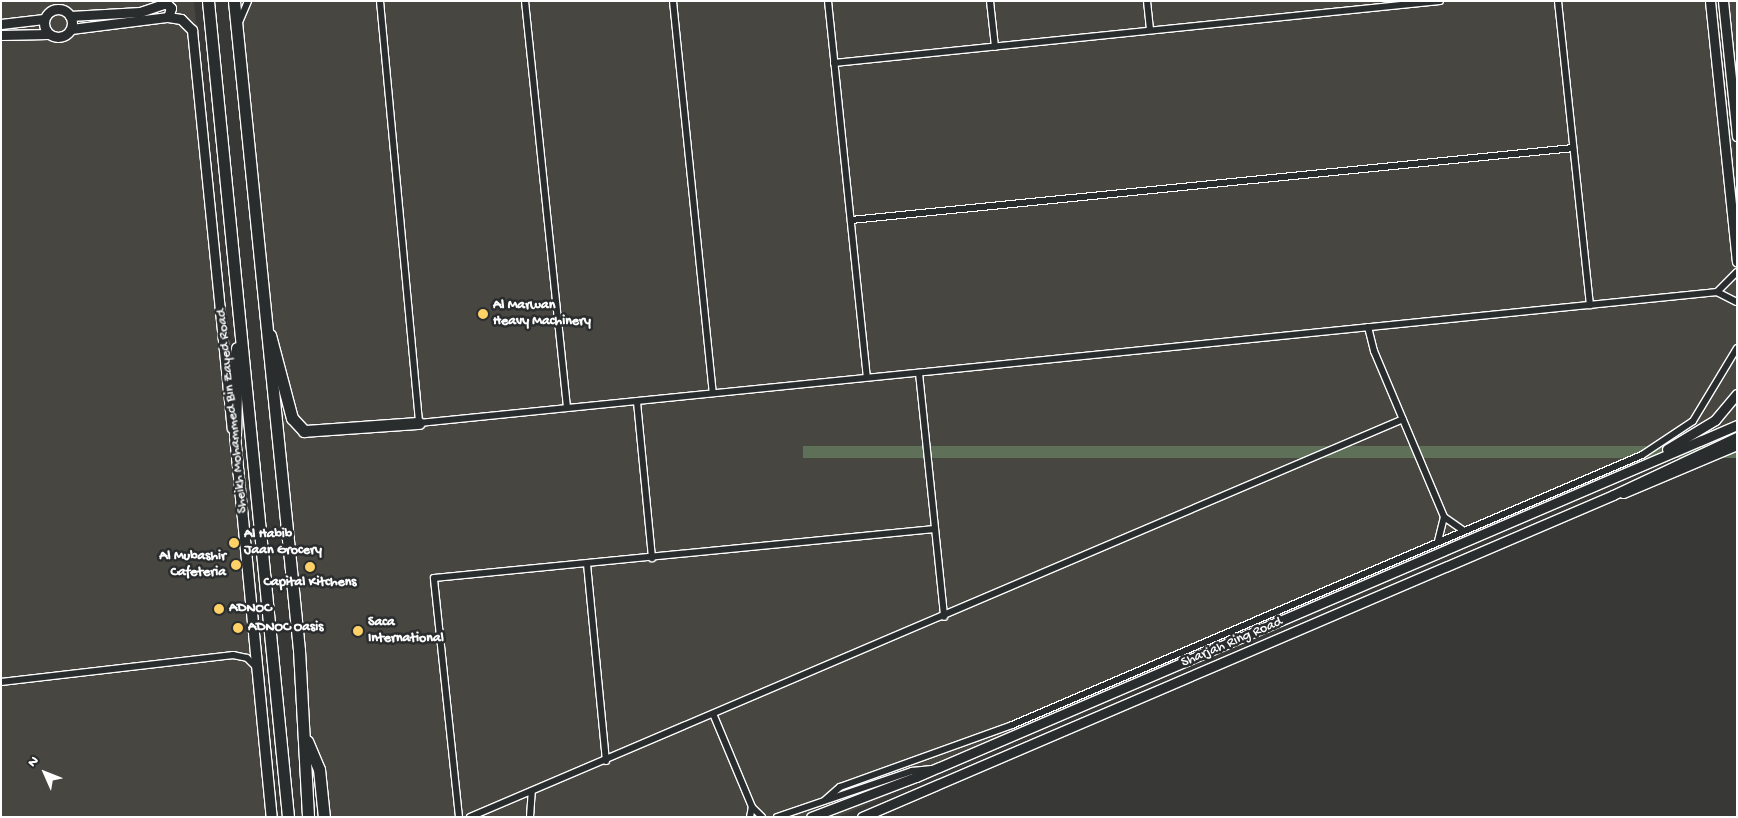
<!DOCTYPE html>
<html>
<head>
<meta charset="utf-8">
<style>
	body { margin:0 }
	#map { position:relative; width:1738px; height:818px; overflow:hidden; background:#383836; font-family:"Gochi Hand",sans-serif }
	div>[style] { position:absolute }
	[style*='--x'] { left:calc(var(--x)*1px); top:calc(var(--y)*1px); width:calc(var(--w)*1px); rotate:calc(var(--a)*1deg) }
	.built>* { inset:0; background:#484640 }
	.green>* { inset:0; background:#5f7059; transform-origin:0 0 }
	.roads { filter:drop-shadow(1px 0 #fff) drop-shadow(-1px 0 #fff) drop-shadow(0 1px #fff) drop-shadow(0 -1px #fff) }
	.street>* { height:6px; margin:-3px; padding:0 3px; transform-origin:3px; border-radius:3px; background:#2a2d2e }
	.secondary>* { height:9px; margin:-4.5px; padding:0 4.5px; transform-origin:4.5px; border-radius:4.5px; background:#2a2d2e }
	.secondary>.ring { margin:-4.5px; padding:0; box-sizing:content-box; background:none; border:9px solid #2a2d2e; border-radius:50% }
	.primary>* { height:10px; margin:-5px; padding:0 5px; transform-origin:5px; border-radius:5px; background:#2a2d2e }
	.highway>* { height:11px; margin:-5.5px; padding:0 5.5px; transform-origin:5.5px; border-radius:5.5px; background:#2a2d2e }
	.dots>* { width:14px; height:14px; translate:-50% -50%; box-sizing:border-box; border:2px solid #2a2d2e; border-radius:50% }
	span { translate:-50% -50%; white-space:nowrap; text-align:center; line-height:1.15; -webkit-text-stroke:5px #2a2d2e; paint-order:stroke }
	.poi-label { font-size:14px; color:#fff; font-weight:700 }
	.left { translate:0 -50%; text-align:left }
	.right { translate:-100% -50%; text-align:right }
	.street-label { font-size:14px; color:#fff }
	.frame { position:absolute; inset:0; border:2px solid #fff; pointer-events:none }
	.north { position:absolute; left:20px; top:748px; width:50px; height:50px; -webkit-text-stroke:4px #2a2d2e; paint-order:stroke; rotate:314deg; font-size:14px; font-weight:700; line-height:20px; text-align:center; color:#fff }
	.north::after { content:''; display:block; margin:auto; width:18px; height:22px; background:#fff; clip-path:polygon(50% 0,100% 100%,50% 72%,0 100%) }
</style>
</head>
<body>
<div id="map">
	<div class="built">
		<div style="clip-path:polygon(1px 1px,194px 1px,268px 817px,1px 817px)"></div>
		<div style="clip-path:polygon(236px 1px,1718px 1px,1737px 188px,1737px 429px,838px 817px,320px 817px)"></div>
		<div style="clip-path:polygon(1724px 1px,1737px 1px,1737px 150px)"></div>
	</div>
	<div class="green">
		<div style="left:1737px;top:446px;width:12px;height:934px;rotate:90deg"></div>
	</div>
	<div class="roads">
		<div class="street">
			<div style="--x:380;--y:1;--w:424;--a:84.7"></div>
			<div style="--x:419;--y:423;--w:1305;--a:-5.76"></div>
			<div style="--x:1717;--y:292;--w:22;--a:27"></div>
			<div style="--x:525;--y:1;--w:408;--a:84.1"></div>
			<div style="--x:673;--y:1;--w:394;--a:84.2"></div>
			<div style="--x:828;--y:1;--w:377;--a:84.1"></div>
			<div style="--x:990;--y:1;--w:46;--a:83.8"></div>
			<div style="--x:1147;--y:1;--w:29;--a:84"></div>
			<div style="--x:1558;--y:1;--w:306;--a:84"></div>
			<div style="--x:237;--y:27;--w:28;--a:-67"></div>
			<div style="--x:834;--y:63;--w:609;--a:-5.84"></div>
			<div style="--x:851;--y:220;--w:726;--a:-5.69"></div>
			<div style="--x:1717;--y:292;--w:28;--a:-45"></div>
			<div style="--x:1368;--y:327;--w:25;--a:76"></div>
			<div style="--x:1374;--y:351;--w:180;--a:67.1"></div>
			<div style="--x:1444;--y:517;--w:25;--a:104"></div>
			<div style="--x:919;--y:373;--w:245;--a:84.1"></div>
			<div style="--x:637;--y:402;--w:157;--a:84.5"></div>
			<div style="--x:1444;--y:517;--w:24;--a:35"></div>
			<div style="--x:587;--y:564;--w:198;--a:84.5"></div>
			<div style="--x:1;--y:682;--w:234;--a:-6.6"></div>
			<div style="--x:233;--y:655;--w:14;--a:12"></div>
			<div style="--x:247;--y:658;--w:14;--a:45"></div>
			<div style="--x:714;--y:716;--w:99;--a:67.3"></div>
			<div style="--x:752;--y:807;--w:14;--a:45"></div>
			<div style="--x:825;--y:800;--w:20;--a:-41"></div>
			<div style="--x:840;--y:787;--w:183;--a:-19.8"></div>
			<div style="--x:1012;--y:725;--w:685;--a:-23.2"></div>
			<div style="--x:1642;--y:455;--w:61;--a:-33.7"></div>
			<div style="--x:1693;--y:421;--w:85;--a:-58.9"></div>
			<div style="--x:459;--y:817;--w:240;--a:-96"></div>
			<div style="--x:434;--y:578;--w:503;--a:-5.59"></div>
			<div style="--x:470;--y:817;--w:1014;--a:-23.1"></div>
			<div style="--x:530;--y:817;--w:26;--a:-86"></div>
			<div style="--x:750;--y:817;--w:10;--a:-79"></div>
			<div style="--x:777;--y:817;--w:143;--a:-18.8"></div>
			<div style="--x:912;--y:771;--w:20;--a:-6"></div>
		</div>
		<div class="secondary">
			<div style="--x:1710;--y:1;--w:262;--a:84.1"></div>
			<div style="--x:1723;--y:1;--w:136;--a:84.1"></div>
			<div class="ring" style="left:44px;top:9px;width:19px;height:19px"></div>
			<div style="--x:70;--y:16;--w:70;--a:-3.3"></div>
			<div style="--x:140;--y:12;--w:28;--a:-19"></div>
			<div style="--x:166;--y:3;--w:7;--a:45"></div>
			<div style="--x:171;--y:8;--w:9;--a:108"></div>
			<div style="--x:1;--y:24;--w:43;--a:-6.6"></div>
			<div style="--x:71;--y:29;--w:98;--a:-7.1"></div>
			<div style="--x:168;--y:17;--w:13;--a:9"></div>
			<div style="--x:181;--y:19;--w:16;--a:45"></div>
			<div style="--x:192;--y:30;--w:400;--a:84.3"></div>
			<div style="--x:1;--y:35;--w:47;--a:-1.2"></div>
			<div style="--x:1667;--y:449;--w:56;--a:-31.1"></div>
			<div style="--x:1715;--y:420;--w:34;--a:-50"></div>
			<div style="--x:1623;--y:493;--w:124;--a:-22.8"></div>
			<div style="--x:811;--y:817;--w:112;--a:-20.9"></div>
			<div style="--x:916;--y:777;--w:893;--a:-23.21"></div>
			<div style="--x:862;--y:817;--w:817;--a:-23.21"></div>
			<div style="--x:1613;--y:495;--w:137;--a:-25.1"></div>
		</div>
		<div class="primary">
			<div style="--x:235;--y:436;--w:383;--a:84.5"></div>
		</div>
		<div class="highway">
			<div style="--x:208;--y:1;--w:820;--a:84.4"></div>
			<div style="--x:234;--y:1;--w:652;--a:84.28"></div>
			<div style="--x:299;--y:650;--w:167;--a:86.9"></div>
			<div style="--x:270;--y:335;--w:86;--a:75.2"></div>
			<div style="--x:292;--y:418;--w:18;--a:47"></div>
			<div style="--x:304;--y:431;--w:115;--a:-4"></div>
			<div style="--x:235;--y:436;--w:88;--a:-88.7"></div>
			<div style="--x:307;--y:741;--w:30;--a:67"></div>
			<div style="--x:319;--y:769;--w:48;--a:84.1"></div>
		</div>
	</div>
	<div class="dots">
		<div style="left:483px;top:314px;background:#ffd166"></div>
		<div style="left:234px;top:543px;background:#ffd166"></div>
		<div style="left:236px;top:565px;background:#ffd166"></div>
		<div style="left:310px;top:567px;background:#ffd166"></div>
		<div style="left:219px;top:609px;background:#ffd166"></div>
		<div style="left:238px;top:628px;background:#ffd166"></div>
		<div style="left:358px;top:631px;background:#ffd166"></div>
	</div>
	<div class="poi-label">
		<span class="left" style="left:493px;top:314px">Al Marwan<br>Heavy Machinery</span>
		<span class="left" style="left:244px;top:543px">Al Habib<br>Jaan Grocery</span>
		<span class="right" style="left:226px;top:565px">Al Mubashir<br>Cafeteria</span>
		<span style="left:310px;top:583px">Capital Kitchens</span>
		<span class="left" style="left:229px;top:609px">ADNOC</span>
		<span class="left" style="left:368px;top:631px">Saca<br>International</span>
		<span class="left" style="left:248px;top:628px">ADNOC Oasis</span>
	</div>
	<div class="street-label">
		<span style="left:233px;top:411px;rotate:-96deg">Sheikh Mohammed Bin Zayed Road</span>
		<span style="left:1232px;top:643px;rotate:-23deg">Sharjah Ring Road</span>
	</div>
	<div class="frame"></div>
	<div class="north">N</div>
</div>
</body>
</html>
